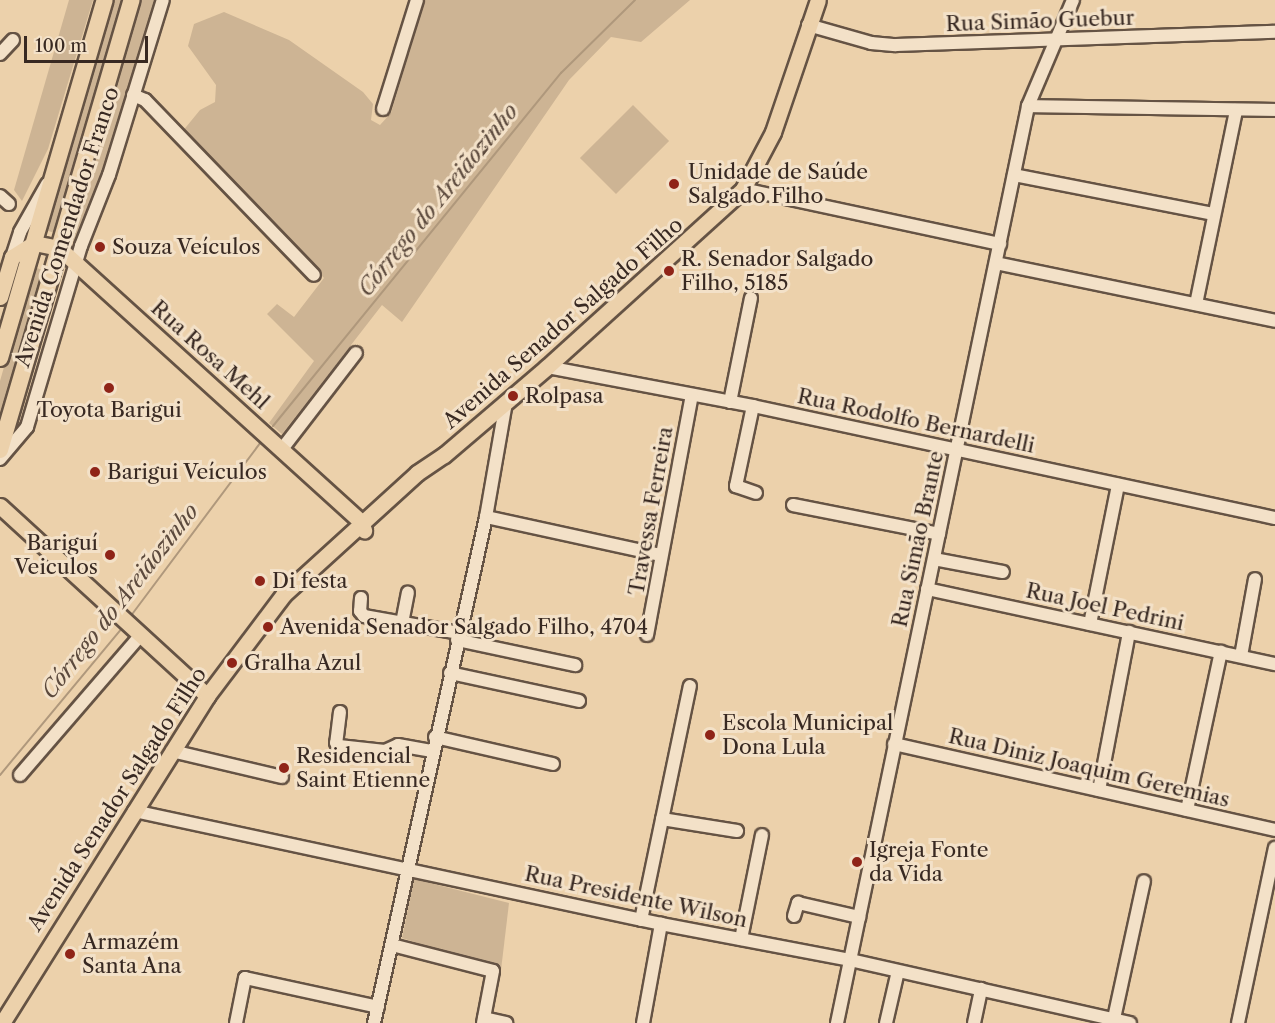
<!DOCTYPE html>
<html>
<head>
<meta charset="utf-8">
<style>
	body { margin:0 }
	#map { position:relative; width:1275px; height:1023px; overflow:hidden; background:#ecd1ab; font-family:"Libre Caslon Text",serif }
	div>[style] { position:absolute }
	[style*='--x'] { left:calc(var(--x)*1px); top:calc(var(--y)*1px); width:calc(var(--w)*1px); rotate:calc(var(--a)*1deg) }
	.green>* { inset:0; background:#cdb494; transform-origin:0 0 }
	.stream>* { height:2px; margin:-1px; padding:0 1px; transform-origin:1px; border-radius:1px; background:#af987c }
	.roads { filter:drop-shadow(2px 0 #655344) drop-shadow(-2px 0 #655344) drop-shadow(0 2px #655344) drop-shadow(0 -2px #655344) }
	.minor>* { height:12px; margin:-6px; padding:0 6px; transform-origin:6px; border-radius:6px; background:#f3e1c8 }
	.major>* { height:15px; margin:-7.5px; padding:0 7.5px; transform-origin:7.5px; border-radius:7.5px; background:#ecd1ab }
	.highway>* { height:16px; margin:-8px; padding:0 8px; transform-origin:8px; border-radius:8px; background:#ecd1ab }
	.dots>* { width:16px; height:16px; translate:-50% -50%; box-sizing:border-box; border:3px solid #f3e1c8; border-radius:50% }
	span { translate:-50% -50%; white-space:nowrap; text-align:center; line-height:1.15; -webkit-text-stroke:6px #f3e1c8; paint-order:stroke }
	.street-label { font-size:21px; color:#382922 }
	.poi-label { font-size:21px; color:#382922 }
	.left { translate:0 -50%; text-align:left }
	.right { translate:-100% -50%; text-align:right }
	.water-label { font-size:22px; color:#5c4a3d; font-style:italic }
	.scale { position:absolute; left:24px; top:36px; width:124px; height:27px; box-sizing:border-box; border:3px solid #382922; border-top:0; padding-left:8px; font-size:18px; line-height:21px; white-space:nowrap; color:#382922; -webkit-text-stroke:4px #f3e1c8; paint-order:stroke }
</style>
</head>
<body>
<div id="map">
	<div class="green">
		<div style="clip-path:polygon(69px 0,93px 0,48px 149px,22px 201px,14px 190px)"></div>
		<div style="clip-path:polygon(112px 0,123px 0,58px 234px,45px 230px)"></div>
		<div style="clip-path:polygon(140px 0,160px 0,111px 159px,78px 243px,68px 239px)"></div>
		<div style="clip-path:polygon(425px 0,690px 0,641px 42px,611px 37px,569px 80px,402px 322px,382px 305px,282px 434px,269px 423px,314px 361px,267px 314px,277px 304px,294px 317px,324px 278px,182px 132px,200px 110px,215px 102px,216px 85px,188px 46px,194px 24px,224px 12px,289px 40px,363px 92px,373px 104px,371px 120px,380px 125px,391px 113px)"></div>
		<div style="left:633px;top:105px;width:51px;height:75px;rotate:45deg"></div>
		<div style="clip-path:polygon(33px 266px,46px 272px,0 426px,0 381px)"></div>
		<div style="clip-path:polygon(414px 879px,509px 903px,501px 970px,402px 938px)"></div>
	</div>
	<div class="stream">
		<div style="--x:273;--y:426;--w:456;--a:-50.8"></div>
		<div style="--x:561;--y:73;--w:104;--a:-44.6"></div>
		<div style="--x:130;--y:617;--w:219;--a:-53.2"></div>
		<div style="--x:0;--y:775;--w:192;--a:-50.3"></div>
	</div>
	<div class="roads">
		<div class="minor">
			<div style="--x:808;--y:25;--w:66;--a:15.9"></div>
			<div style="--x:871;--y:43;--w:25;--a:5"></div>
			<div style="--x:896;--y:45;--w:379;--a:-2"></div>
			<div style="--x:0;--y:54;--w:19;--a:-47"></div>
			<div style="--x:133;--y:95;--w:13;--a:23"></div>
			<div style="--x:145;--y:100;--w:243;--a:46"></div>
			<div style="--x:1028;--y:106;--w:247;--a:0.9"></div>
			<div style="--x:383;--y:109;--w:114;--a:-72.7"></div>
			<div style="--x:1014;--y:175;--w:203;--a:11.1"></div>
			<div style="--x:743;--y:189;--w:263;--a:12.1"></div>
			<div style="--x:0;--y:196;--w:12;--a:42"></div>
			<div style="--x:12;--y:257;--w:26;--a:-72"></div>
			<div style="--x:20;--y:232;--w:55;--a:-60.6"></div>
			<div style="--x:996;--y:263;--w:285;--a:11.7"></div>
			<div style="--x:1196;--y:304;--w:198;--a:-78.3"></div>
			<div style="--x:547;--y:367;--w:210;--a:10.7"></div>
			<div style="--x:753;--y:406;--w:534;--a:12.11"></div>
			<div style="--x:730;--y:402;--w:106;--a:-78.6"></div>
			<div style="--x:753;--y:406;--w:82;--a:102"></div>
			<div style="--x:736;--y:486;--w:21;--a:19"></div>
			<div style="--x:282;--y:449;--w:121;--a:-52.4"></div>
			<div style="--x:0;--y:459;--w:42;--a:-49.8"></div>
			<div style="--x:27;--y:427;--w:189;--a:-73.4"></div>
			<div style="--x:81;--y:246;--w:76;--a:-68.5"></div>
			<div style="--x:109;--y:175;--w:183;--a:-72.9"></div>
			<div style="--x:793;--y:505;--w:149;--a:11.2"></div>
			<div style="--x:486;--y:517;--w:179;--a:12.3"></div>
			<div style="--x:934;--y:559;--w:70;--a:10.7"></div>
			<div style="--x:927;--y:589;--w:356;--a:12.2"></div>
			<div style="--x:361;--y:598;--w:13;--a:94"></div>
			<div style="--x:360;--y:611;--w:6;--a:51"></div>
			<div style="--x:364;--y:616;--w:97;--a:10.1"></div>
			<div style="--x:402;--y:623;--w:31;--a:-79"></div>
			<div style="--x:1090;--y:624;--w:142;--a:-78.6"></div>
			<div style="--x:647;--y:635;--w:244;--a:-79.4"></div>
			<div style="--x:457;--y:640;--w:121;--a:12"></div>
			<div style="--x:1241;--y:656;--w:78;--a:-79.7"></div>
			<div style="--x:450;--y:673;--w:132;--a:12.2"></div>
			<div style="--x:340;--y:712;--w:31;--a:97"></div>
			<div style="--x:336;--y:743;--w:4;--a:45"></div>
			<div style="--x:339;--y:746;--w:46;--a:6.2"></div>
			<div style="--x:385;--y:751;--w:14;--a:-25"></div>
			<div style="--x:398;--y:745;--w:35;--a:10"></div>
			<div style="--x:435;--y:737;--w:121;--a:12.9"></div>
			<div style="--x:894;--y:744;--w:391;--a:12.7"></div>
			<div style="--x:172;--y:751;--w:113;--a:13.3"></div>
			<div style="--x:20;--y:775;--w:185;--a:-49.2"></div>
			<div style="--x:1099;--y:790;--w:161;--a:-79.2"></div>
			<div style="--x:1187;--y:810;--w:162;--a:-77.9"></div>
			<div style="--x:134;--y:811;--w:539;--a:12.1"></div>
			<div style="--x:661;--y:924;--w:192;--a:10.8"></div>
			<div style="--x:850;--y:960;--w:287;--a:12.7"></div>
			<div style="--x:662;--y:819;--w:76;--a:9.1"></div>
			<div style="--x:794;--y:916;--w:14;--a:-73"></div>
			<div style="--x:798;--y:903;--w:63;--a:12.9"></div>
			<div style="--x:641;--y:920;--w:239;--a:-78.2"></div>
			<div style="--x:741;--y:939;--w:106;--a:-78.6"></div>
			<div style="--x:392;--y:945;--w:104;--a:14.4"></div>
			<div style="--x:493;--y:971;--w:53;--a:100.9"></div>
			<div style="--x:484;--y:1018;--w:23;--a:13"></div>
			<div style="--x:236;--y:1023;--w:46;--a:-78.7"></div>
			<div style="--x:245;--y:978;--w:136;--a:12.3"></div>
			<div style="--x:374;--y:1023;--w:518;--a:-77.52"></div>
			<div style="--x:486;--y:517;--w:117;--a:-80.1"></div>
			<div style="--x:643;--y:1023;--w:101;--a:-79.7"></div>
			<div style="--x:837;--y:1023;--w:937;--a:-78.23"></div>
			<div style="--x:1028;--y:106;--w:115;--a:-67"></div>
			<div style="--x:886;--y:1023;--w:53;--a:-77"></div>
			<div style="--x:974;--y:1023;--w:35;--a:-78"></div>
			<div style="--x:1113;--y:1023;--w:145;--a:-77.7"></div>
			<div style="--x:1238;--y:1023;--w:179;--a:-78.1"></div>
		</div>
		<div class="major">
			<div style="--x:0;--y:297;--w:42;--a:-73.3"></div>
			<div style="--x:12;--y:257;--w:26;--a:-32"></div>
			<div style="--x:34;--y:243;--w:25;--a:11"></div>
			<div style="--x:59;--y:248;--w:408;--a:42.2"></div>
			<div style="--x:361;--y:522;--w:9;--a:69"></div>
			<div style="--x:0;--y:506;--w:281;--a:42.5"></div>
			<div style="--x:2;--y:1023;--w:386;--a:-57.9"></div>
			<div style="--x:207;--y:696;--w:126;--a:-53"></div>
			<div style="--x:283;--y:595;--w:181;--a:-42.3"></div>
			<div style="--x:417;--y:473;--w:32;--a:-34"></div>
			<div style="--x:444;--y:455;--w:135;--a:-40.5"></div>
			<div style="--x:547;--y:367;--w:265;--a:-42.2"></div>
			<div style="--x:743;--y:189;--w:64;--a:-62.2"></div>
			<div style="--x:773;--y:132;--w:139;--a:-71.2"></div>
		</div>
		<div class="highway">
			<div style="--x:0;--y:358;--w:373;--a:-73.7"></div>
			<div style="--x:0;--y:450;--w:469;--a:-73.7"></div>
		</div>
	</div>
	<div class="dots">
		<div style="left:674px;top:184px;background:#8f2418"></div>
		<div style="left:100px;top:247px;background:#8f2418"></div>
		<div style="left:669px;top:271px;background:#8f2418"></div>
		<div style="left:109px;top:388px;background:#8f2418"></div>
		<div style="left:513px;top:396px;background:#8f2418"></div>
		<div style="left:95px;top:472px;background:#8f2418"></div>
		<div style="left:110px;top:555px;background:#8f2418"></div>
		<div style="left:260px;top:581px;background:#8f2418"></div>
		<div style="left:268px;top:627px;background:#8f2418"></div>
		<div style="left:232px;top:663px;background:#8f2418"></div>
		<div style="left:710px;top:735px;background:#8f2418"></div>
		<div style="left:284px;top:768px;background:#8f2418"></div>
		<div style="left:857px;top:862px;background:#8f2418"></div>
		<div style="left:70px;top:954px;background:#8f2418"></div>
	</div>
	<div class="street-label">
		<span style="left:1040px;top:21px;rotate:-2deg">Rua Simão Guebur</span>
		<span style="left:67px;top:227px;rotate:-72deg">Avenida Comendador Franco</span>
		<span style="left:563px;top:323px;rotate:-41deg">Avenida Senador Salgado Filho</span>
		<span style="left:210px;top:355px;rotate:42deg">Rua Rosa Mehl</span>
		<span style="left:916px;top:421px;rotate:12deg">Rua Rodolfo Bernardelli</span>
		<span style="left:651px;top:511px;rotate:-80deg">Travessa Ferreira</span>
		<span style="left:918px;top:539px;rotate:-78deg">Rua Simão Brante</span>
		<span style="left:1105px;top:607px;rotate:12deg">Rua Joel Pedrini</span>
		<span style="left:1089px;top:768px;rotate:13deg">Rua Diniz Joaquim Geremias</span>
		<span style="left:117px;top:799px;rotate:-57deg">Avenida Senador Salgado Filho</span>
		<span style="left:636px;top:897px;rotate:12deg">Rua Presidente Wilson</span>
	</div>
	<div class="poi-label">
		<span class="left" style="left:688px;top:184px">Unidade de Saúde<br>Salgado Filho</span>
		<span class="left" style="left:112px;top:247px">Souza Veículos</span>
		<span class="left" style="left:681px;top:271px">R. Senador Salgado<br>Filho, 5185</span>
		<span class="left" style="left:525px;top:396px">Rolpasa</span>
		<span style="left:109px;top:410px">Toyota Barigui</span>
		<span class="left" style="left:107px;top:472px">Barigui Veículos</span>
		<span class="right" style="left:98px;top:555px">Bariguí<br>Veiculos</span>
		<span class="left" style="left:272px;top:581px">Di festa</span>
		<span class="left" style="left:280px;top:627px">Avenida Senador Salgado Filho, 4704</span>
		<span class="left" style="left:244px;top:663px">Gralha Azul</span>
		<span class="left" style="left:722px;top:735px">Escola Municipal<br>Dona Lula</span>
		<span class="left" style="left:296px;top:768px">Residencial<br>Saint Etienne</span>
		<span class="left" style="left:869px;top:862px">Igreja Fonte<br>da Vida</span>
		<span class="left" style="left:82px;top:954px">Armazém<br>Santa Ana</span>
	</div>
	<div class="water-label">
		<span style="left:438px;top:200px;rotate:-51deg">Córrego do Areiãozinho</span>
		<span style="left:120px;top:601px;rotate:-52deg">Córrego do Areiãozinho</span>
	</div>
	<div class="scale">100 m</div>
</div>
</body>
</html>
